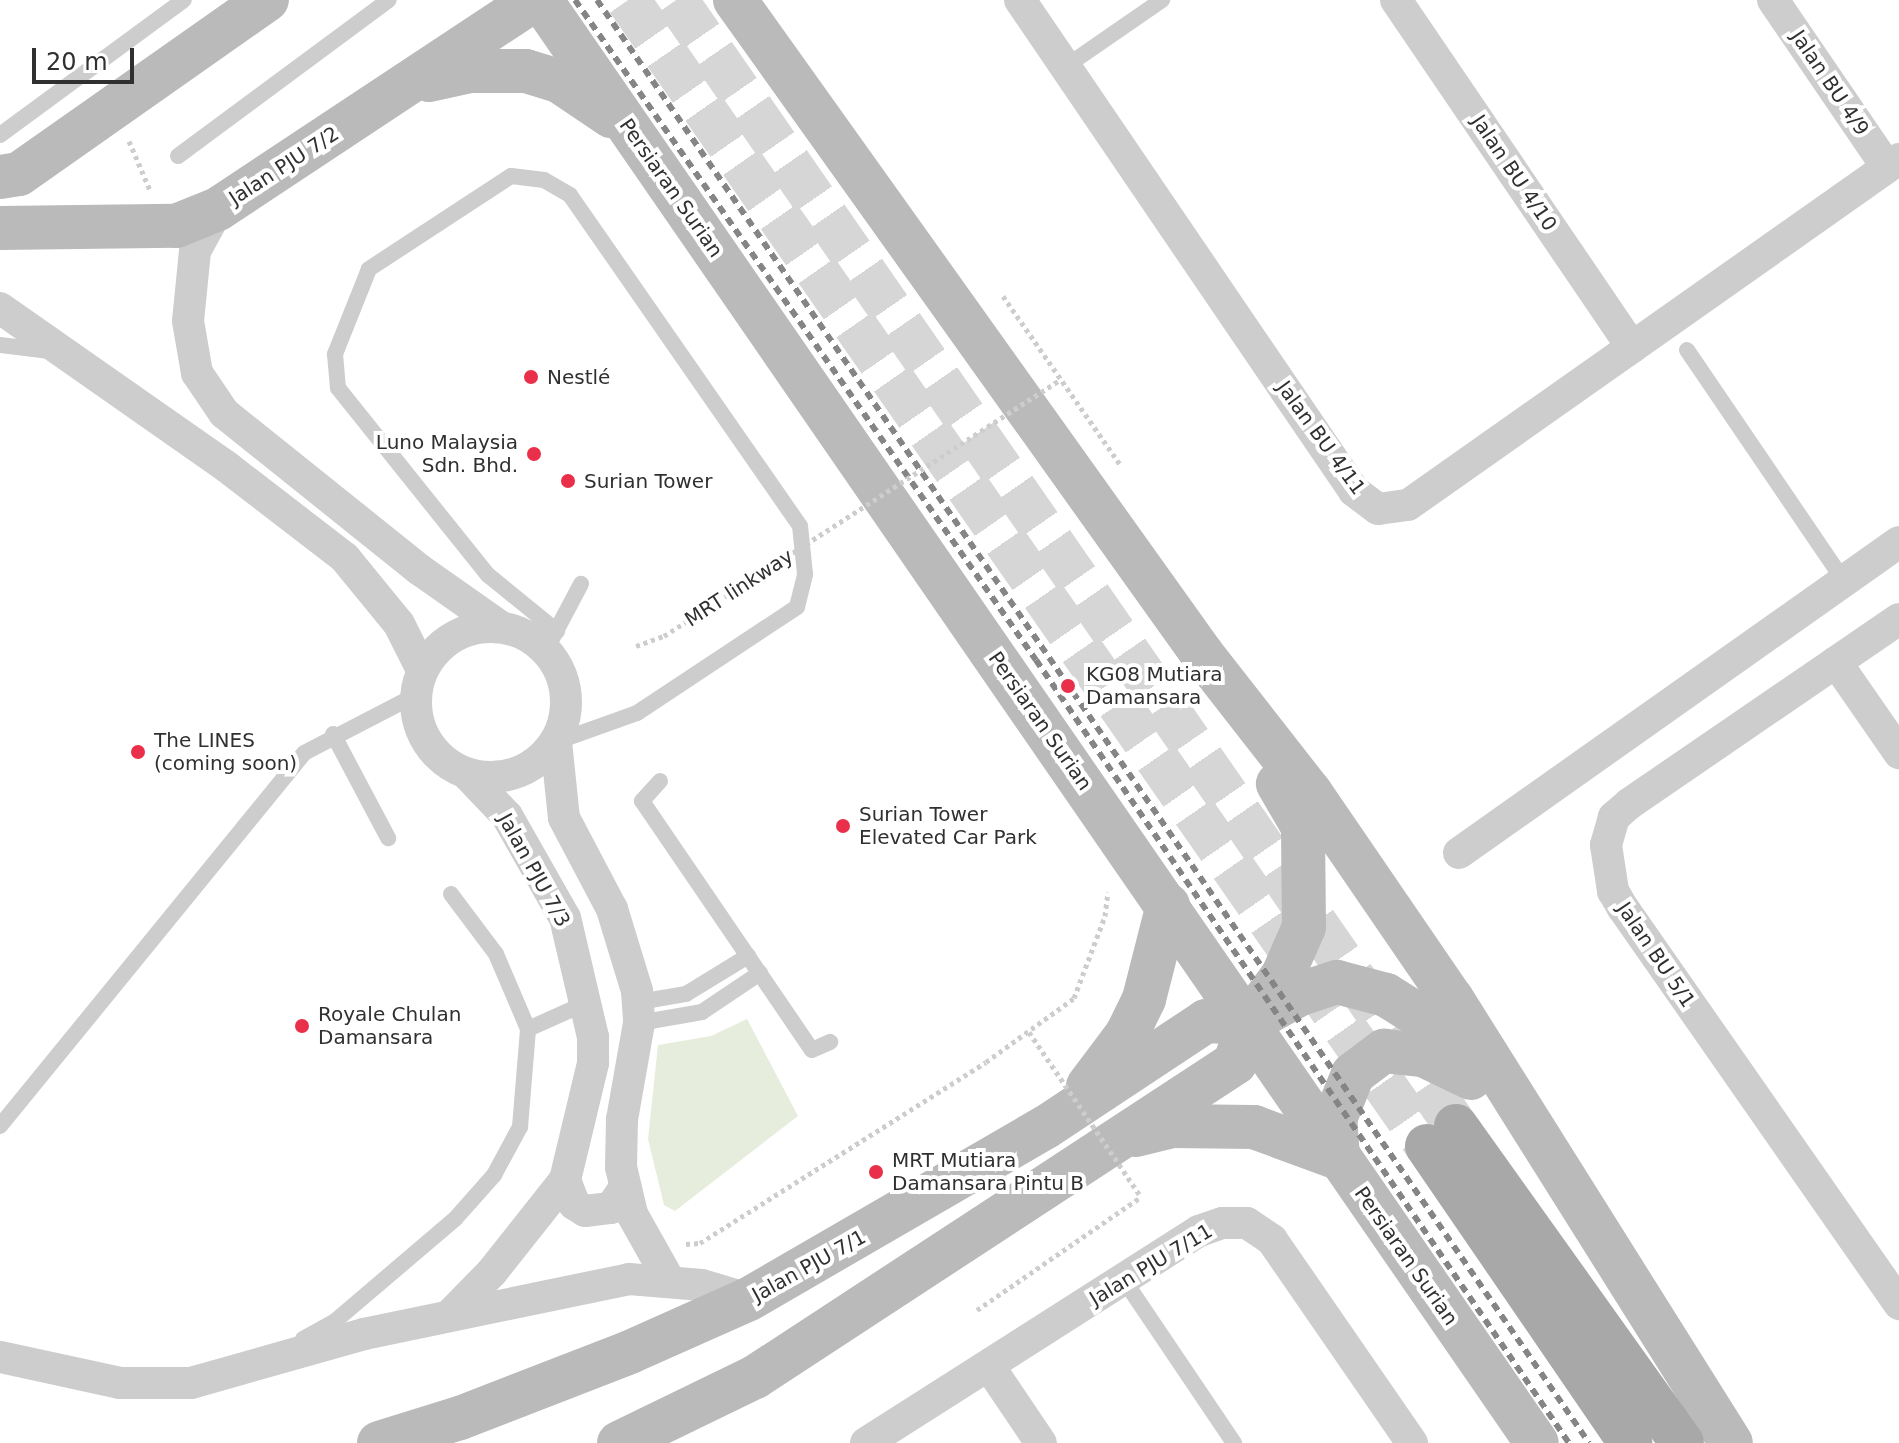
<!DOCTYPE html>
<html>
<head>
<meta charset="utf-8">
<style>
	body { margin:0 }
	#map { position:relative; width:1899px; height:1443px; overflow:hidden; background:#fff; font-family:"DejaVu Sans",sans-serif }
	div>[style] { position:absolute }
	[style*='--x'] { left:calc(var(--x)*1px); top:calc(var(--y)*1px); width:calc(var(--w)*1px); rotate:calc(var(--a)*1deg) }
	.green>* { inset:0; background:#e7eddd }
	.primary-tunnel>* { height:44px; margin-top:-22px; transform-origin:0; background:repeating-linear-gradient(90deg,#d6d6d6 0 44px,transparent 0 66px) }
	.path>* { height:5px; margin-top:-2.5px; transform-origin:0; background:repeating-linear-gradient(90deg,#cdcdcd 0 4px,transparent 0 8px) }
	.lane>* { height:16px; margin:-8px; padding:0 8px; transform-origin:8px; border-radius:8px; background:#cdcdcd }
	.street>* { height:32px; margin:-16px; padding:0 16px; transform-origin:16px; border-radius:16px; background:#cdcdcd }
	.street>.ring { margin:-16px; padding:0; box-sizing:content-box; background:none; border:32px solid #cdcdcd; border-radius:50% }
	.secondary>* { height:44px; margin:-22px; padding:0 22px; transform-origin:22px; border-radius:22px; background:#bababa }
	.primary>* { height:44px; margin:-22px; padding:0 22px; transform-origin:22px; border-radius:22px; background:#a8a8a8 }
	.rail>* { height:6px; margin-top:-3px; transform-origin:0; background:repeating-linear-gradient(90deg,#858585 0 8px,transparent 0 14px) }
	.path-bridge>* { height:5px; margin-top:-2.5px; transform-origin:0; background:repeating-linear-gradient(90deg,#cdcdcd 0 4px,transparent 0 8px) }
	.dots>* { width:22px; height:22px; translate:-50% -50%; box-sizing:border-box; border:4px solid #fff; border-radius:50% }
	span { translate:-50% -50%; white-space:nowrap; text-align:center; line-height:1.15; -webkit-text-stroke:8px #fff; paint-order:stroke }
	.street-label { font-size:20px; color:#303030 }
	.poi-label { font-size:20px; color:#303030 }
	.left { translate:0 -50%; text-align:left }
	.right { translate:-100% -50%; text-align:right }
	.scale { position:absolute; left:32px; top:48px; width:102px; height:36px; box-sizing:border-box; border:4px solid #303030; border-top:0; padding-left:10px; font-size:24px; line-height:28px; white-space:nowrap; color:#303030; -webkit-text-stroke:6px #fff; paint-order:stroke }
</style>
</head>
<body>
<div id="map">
	<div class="green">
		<div style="clip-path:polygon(747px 1019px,798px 1116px,675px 1211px,664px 1205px,648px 1139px,658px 1045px,711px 1036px)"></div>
	</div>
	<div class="primary-tunnel">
		<div style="--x:628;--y:0;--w:1397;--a:55.12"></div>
		<div style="--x:676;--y:0;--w:1370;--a:55.29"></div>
	</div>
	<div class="path">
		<div style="--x:129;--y:141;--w:53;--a:66.8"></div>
		<div style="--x:1003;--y:296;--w:207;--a:55.2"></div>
		<div style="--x:636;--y:646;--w:30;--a:-20"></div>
		<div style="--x:664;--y:636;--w:81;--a:-32.9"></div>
		<div style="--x:686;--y:1244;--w:14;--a:-4"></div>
		<div style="--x:700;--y:1243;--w:338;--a:-32.3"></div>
		<div style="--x:986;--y:1062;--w:109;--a:-36"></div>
		<div style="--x:1074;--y:998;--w:88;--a:-69.3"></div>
		<div style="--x:1105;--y:916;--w:24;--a:-83"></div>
		<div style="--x:977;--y:1310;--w:199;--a:-34.6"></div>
	</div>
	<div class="lane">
		<div style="--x:1065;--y:67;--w:118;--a:-34.6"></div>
		<div style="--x:0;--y:135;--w:228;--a:-36.3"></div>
		<div style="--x:178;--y:156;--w:262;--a:-36.5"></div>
		<div style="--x:0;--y:345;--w:48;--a:7.1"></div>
		<div style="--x:1687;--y:350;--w:279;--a:55.8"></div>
		<div style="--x:546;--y:650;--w:75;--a:-62.1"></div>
		<div style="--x:333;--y:734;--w:118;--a:62.1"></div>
		<div style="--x:556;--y:742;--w:86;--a:-19.7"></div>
		<div style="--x:637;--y:713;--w:192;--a:-33.5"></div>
		<div style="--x:797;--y:607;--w:34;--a:-76"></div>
		<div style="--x:805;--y:574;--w:48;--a:-95.9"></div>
		<div style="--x:800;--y:526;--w:403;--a:-124.8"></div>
		<div style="--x:570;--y:195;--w:30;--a:-150"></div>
		<div style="--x:544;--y:180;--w:33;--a:-173"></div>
		<div style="--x:511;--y:176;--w:170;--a:146.8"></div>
		<div style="--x:369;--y:269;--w:92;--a:111.8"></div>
		<div style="--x:335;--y:354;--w:34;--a:85"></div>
		<div style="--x:338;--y:388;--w:240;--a:51.3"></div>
		<div style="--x:488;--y:575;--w:89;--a:39.1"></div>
		<div style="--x:660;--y:781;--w:27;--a:132"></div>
		<div style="--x:642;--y:801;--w:301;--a:55.7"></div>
		<div style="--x:812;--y:1050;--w:20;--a:-24"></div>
		<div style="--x:639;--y:1002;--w:48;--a:-9.7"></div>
		<div style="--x:686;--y:994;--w:73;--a:-31.5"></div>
		<div style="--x:639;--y:1023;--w:64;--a:-9.9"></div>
		<div style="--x:702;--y:1012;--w:70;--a:-33.9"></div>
		<div style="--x:528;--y:1029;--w:64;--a:-24.1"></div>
		<div style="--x:0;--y:1126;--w:481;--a:-50.8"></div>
		<div style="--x:304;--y:753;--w:126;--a:-27.4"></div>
		<div style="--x:1124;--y:1280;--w:197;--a:56"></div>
		<div style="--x:303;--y:1339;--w:35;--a:-29"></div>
		<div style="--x:334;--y:1322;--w:159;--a:-40.4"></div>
		<div style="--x:455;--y:1219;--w:59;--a:-48.4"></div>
		<div style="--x:494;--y:1175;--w:55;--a:-61.6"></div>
		<div style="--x:520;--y:1127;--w:98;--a:-85.3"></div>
		<div style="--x:528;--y:1029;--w:82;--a:-113.1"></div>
		<div style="--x:496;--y:954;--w:75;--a:-126.9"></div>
	</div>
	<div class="street">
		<div style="--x:1020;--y:0;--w:594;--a:55.77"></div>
		<div style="--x:1354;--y:491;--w:30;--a:37"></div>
		<div style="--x:1378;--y:509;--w:30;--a:-8"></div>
		<div style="--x:1408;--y:505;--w:601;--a:-35.17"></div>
		<div style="--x:1396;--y:0;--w:420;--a:55.8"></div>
		<div style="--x:1773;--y:0;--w:202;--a:55.7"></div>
		<div style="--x:218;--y:209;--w:48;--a:118.7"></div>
		<div style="--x:195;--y:251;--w:70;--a:95.7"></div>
		<div style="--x:188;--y:321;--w:53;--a:80.2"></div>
		<div style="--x:197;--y:373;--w:48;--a:56"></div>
		<div style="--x:224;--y:413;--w:251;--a:38.7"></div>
		<div style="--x:420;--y:570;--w:99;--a:35.1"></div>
		<div style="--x:0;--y:308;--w:277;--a:35"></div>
		<div style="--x:227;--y:467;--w:149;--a:37.6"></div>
		<div style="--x:345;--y:558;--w:85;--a:50.7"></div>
		<div style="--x:399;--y:624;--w:51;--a:63.4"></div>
		<div style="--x:1899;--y:619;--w:327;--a:145.6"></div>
		<div style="--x:1629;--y:804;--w:20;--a:139"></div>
		<div style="--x:1614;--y:817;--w:29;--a:106"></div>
		<div style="--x:1606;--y:845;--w:47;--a:81.3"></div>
		<div style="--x:1613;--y:891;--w:20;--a:60"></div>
		<div style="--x:1623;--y:908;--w:483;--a:55.1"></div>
		<div class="ring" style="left:416px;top:627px;width:118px;height:118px"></div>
		<div style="--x:1836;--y:662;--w:111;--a:55.3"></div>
		<div style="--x:556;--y:742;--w:76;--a:84"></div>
		<div style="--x:564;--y:818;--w:103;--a:62.2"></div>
		<div style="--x:612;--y:909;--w:86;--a:73"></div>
		<div style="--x:637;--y:991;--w:32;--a:86"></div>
		<div style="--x:639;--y:1023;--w:97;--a:100"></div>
		<div style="--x:622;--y:1119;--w:48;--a:91.2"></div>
		<div style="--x:621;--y:1167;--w:48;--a:76.8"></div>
		<div style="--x:632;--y:1214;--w:76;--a:60.7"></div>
		<div style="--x:1459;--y:853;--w:539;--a:-35.25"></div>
		<div style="--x:565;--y:1180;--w:26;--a:69"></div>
		<div style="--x:574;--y:1204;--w:13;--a:32"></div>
		<div style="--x:585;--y:1211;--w:26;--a:-7"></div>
		<div style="--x:611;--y:1208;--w:25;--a:-56"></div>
		<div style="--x:450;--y:1315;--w:60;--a:-45.7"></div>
		<div style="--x:492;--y:1272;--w:117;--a:-51.6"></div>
		<div style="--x:565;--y:1180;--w:120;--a:-76.5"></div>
		<div style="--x:593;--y:1063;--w:26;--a:-90"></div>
		<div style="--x:593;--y:1037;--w:122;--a:-103.2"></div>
		<div style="--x:565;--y:918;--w:117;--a:-119.6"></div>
		<div style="--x:507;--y:816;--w:58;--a:-133.6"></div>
		<div style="--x:0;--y:1357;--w:123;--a:12.2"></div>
		<div style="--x:120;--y:1383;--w:71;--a:0"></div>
		<div style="--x:191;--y:1383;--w:180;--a:-15.8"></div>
		<div style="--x:364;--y:1334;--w:271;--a:-11.7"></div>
		<div style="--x:629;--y:1279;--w:73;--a:4.7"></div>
		<div style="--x:702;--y:1285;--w:49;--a:16.6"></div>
		<div style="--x:989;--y:1366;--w:93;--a:56"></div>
		<div style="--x:866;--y:1443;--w:395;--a:-32.5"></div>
		<div style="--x:1199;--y:1231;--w:24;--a:-19"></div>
		<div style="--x:1222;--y:1223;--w:25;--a:0"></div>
		<div style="--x:1247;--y:1223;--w:30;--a:34"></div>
		<div style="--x:1272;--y:1240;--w:247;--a:55.4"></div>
	</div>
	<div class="secondary">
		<div style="--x:541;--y:0;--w:1753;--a:55.39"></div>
		<div style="--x:735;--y:0;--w:804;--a:54.47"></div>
		<div style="--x:1202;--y:654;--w:175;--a:52"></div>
		<div style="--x:1310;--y:792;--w:251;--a:55.6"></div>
		<div style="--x:1452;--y:999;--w:524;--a:57.86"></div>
		<div style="--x:429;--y:80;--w:42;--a:-12.4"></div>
		<div style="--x:470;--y:71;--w:56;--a:0"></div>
		<div style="--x:526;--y:71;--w:34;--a:17"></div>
		<div style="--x:559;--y:81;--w:63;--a:33.9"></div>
		<div style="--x:0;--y:177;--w:19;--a:-9"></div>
		<div style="--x:19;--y:174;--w:303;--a:-35.1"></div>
		<div style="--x:0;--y:228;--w:176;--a:-0.7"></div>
		<div style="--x:176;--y:226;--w:45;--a:-22"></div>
		<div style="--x:218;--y:209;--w:379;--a:-33.5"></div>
		<div style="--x:1088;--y:1086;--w:65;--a:-53.1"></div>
		<div style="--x:1127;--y:1034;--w:39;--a:-64"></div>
		<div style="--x:1144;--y:999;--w:97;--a:-75.7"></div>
		<div style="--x:1136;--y:1135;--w:38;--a:-14"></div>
		<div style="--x:1173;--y:1126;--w:81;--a:0.7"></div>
		<div style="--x:1254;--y:1127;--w:90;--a:20.3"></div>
		<div style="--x:1338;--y:1158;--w:39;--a:-94"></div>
		<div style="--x:1335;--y:1119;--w:48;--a:-68.2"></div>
		<div style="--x:1353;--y:1074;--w:39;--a:-37"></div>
		<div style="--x:1384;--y:1051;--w:39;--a:6"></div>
		<div style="--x:1423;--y:1055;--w:53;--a:25.6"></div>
		<div style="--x:379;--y:1443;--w:85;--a:-17.2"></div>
		<div style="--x:460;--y:1418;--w:182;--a:-21.2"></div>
		<div style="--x:630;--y:1352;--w:130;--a:-24"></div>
		<div style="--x:749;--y:1299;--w:343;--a:-30.1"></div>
		<div style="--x:1046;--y:1127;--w:192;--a:-33.5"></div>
		<div style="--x:1206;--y:1021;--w:42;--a:2.7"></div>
		<div style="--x:1248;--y:1023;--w:60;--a:-29.1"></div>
		<div style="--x:1300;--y:994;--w:39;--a:-18"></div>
		<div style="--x:1337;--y:982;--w:51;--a:14.9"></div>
		<div style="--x:1386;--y:995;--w:47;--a:32"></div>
		<div style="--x:1426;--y:1020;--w:67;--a:42.6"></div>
		<div style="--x:619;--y:1443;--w:151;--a:-25.9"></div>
		<div style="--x:755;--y:1377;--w:574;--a:-33.19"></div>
		<div style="--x:1235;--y:1063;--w:42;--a:-72"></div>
		<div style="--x:1248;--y:1023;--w:59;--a:-53.9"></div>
		<div style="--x:1283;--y:975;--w:52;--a:-66.4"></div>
		<div style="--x:1304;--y:927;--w:100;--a:-90.6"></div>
		<div style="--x:1303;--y:827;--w:50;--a:-120.2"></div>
	</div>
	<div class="primary">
		<div style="--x:1456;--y:1126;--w:389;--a:54.5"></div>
		<div style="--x:1427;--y:1146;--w:360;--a:55.6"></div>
	</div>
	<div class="rail">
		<div style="--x:575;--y:0;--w:805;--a:55.07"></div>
		<div style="--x:1036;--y:660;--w:947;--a:55.76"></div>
		<div style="--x:597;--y:0;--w:1751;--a:55.49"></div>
	</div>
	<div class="path-bridge">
		<div style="--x:732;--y:592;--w:392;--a:-32.9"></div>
		<div style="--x:1029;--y:1032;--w:199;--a:55.8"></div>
	</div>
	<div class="dots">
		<div style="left:531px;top:377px;background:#e92f49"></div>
		<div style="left:534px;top:454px;background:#e92f49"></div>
		<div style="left:568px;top:481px;background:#e92f49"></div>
		<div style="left:1068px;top:686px;background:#e92f49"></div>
		<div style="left:138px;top:752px;background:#e92f49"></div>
		<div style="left:843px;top:826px;background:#e92f49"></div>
		<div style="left:302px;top:1026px;background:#e92f49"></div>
		<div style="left:876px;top:1172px;background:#e92f49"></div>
	</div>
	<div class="street-label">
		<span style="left:1830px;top:83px;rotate:56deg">Jalan BU 4/9</span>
		<span style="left:284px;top:166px;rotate:-33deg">Jalan PJU 7/2</span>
		<span style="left:1514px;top:173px;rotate:56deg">Jalan BU 4/10</span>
		<span style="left:671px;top:188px;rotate:55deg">Persiaran Surian</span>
		<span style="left:1321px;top:438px;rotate:54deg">Jalan BU 4/11</span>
		<span style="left:739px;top:588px;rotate:-33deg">MRT linkway</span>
		<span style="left:1040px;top:721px;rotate:55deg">Persiaran Surian</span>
		<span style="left:534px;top:870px;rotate:61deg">Jalan PJU 7/3</span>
		<span style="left:1656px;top:955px;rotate:56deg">Jalan BU 5/1</span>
		<span style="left:1406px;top:1256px;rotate:55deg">Persiaran Surian</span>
		<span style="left:1151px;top:1265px;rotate:-31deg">Jalan PJU 7/11</span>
		<span style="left:809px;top:1266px;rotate:-29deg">Jalan PJU 7/1</span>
	</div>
	<div class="poi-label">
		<span class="left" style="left:547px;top:377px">Nestlé</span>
		<span class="right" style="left:518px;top:454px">Luno Malaysia<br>Sdn. Bhd.</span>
		<span class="left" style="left:584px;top:481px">Surian Tower</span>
		<span class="left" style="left:1086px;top:686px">KG08 Mutiara<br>Damansara</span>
		<span class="left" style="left:154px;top:752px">The LINES<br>(coming soon)</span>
		<span class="left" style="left:859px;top:826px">Surian Tower<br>Elevated Car Park</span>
		<span class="left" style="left:318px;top:1026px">Royale Chulan<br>Damansara</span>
		<span class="left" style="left:892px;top:1172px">MRT Mutiara<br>Damansara Pintu B</span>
	</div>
	<div class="scale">20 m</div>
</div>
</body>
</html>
